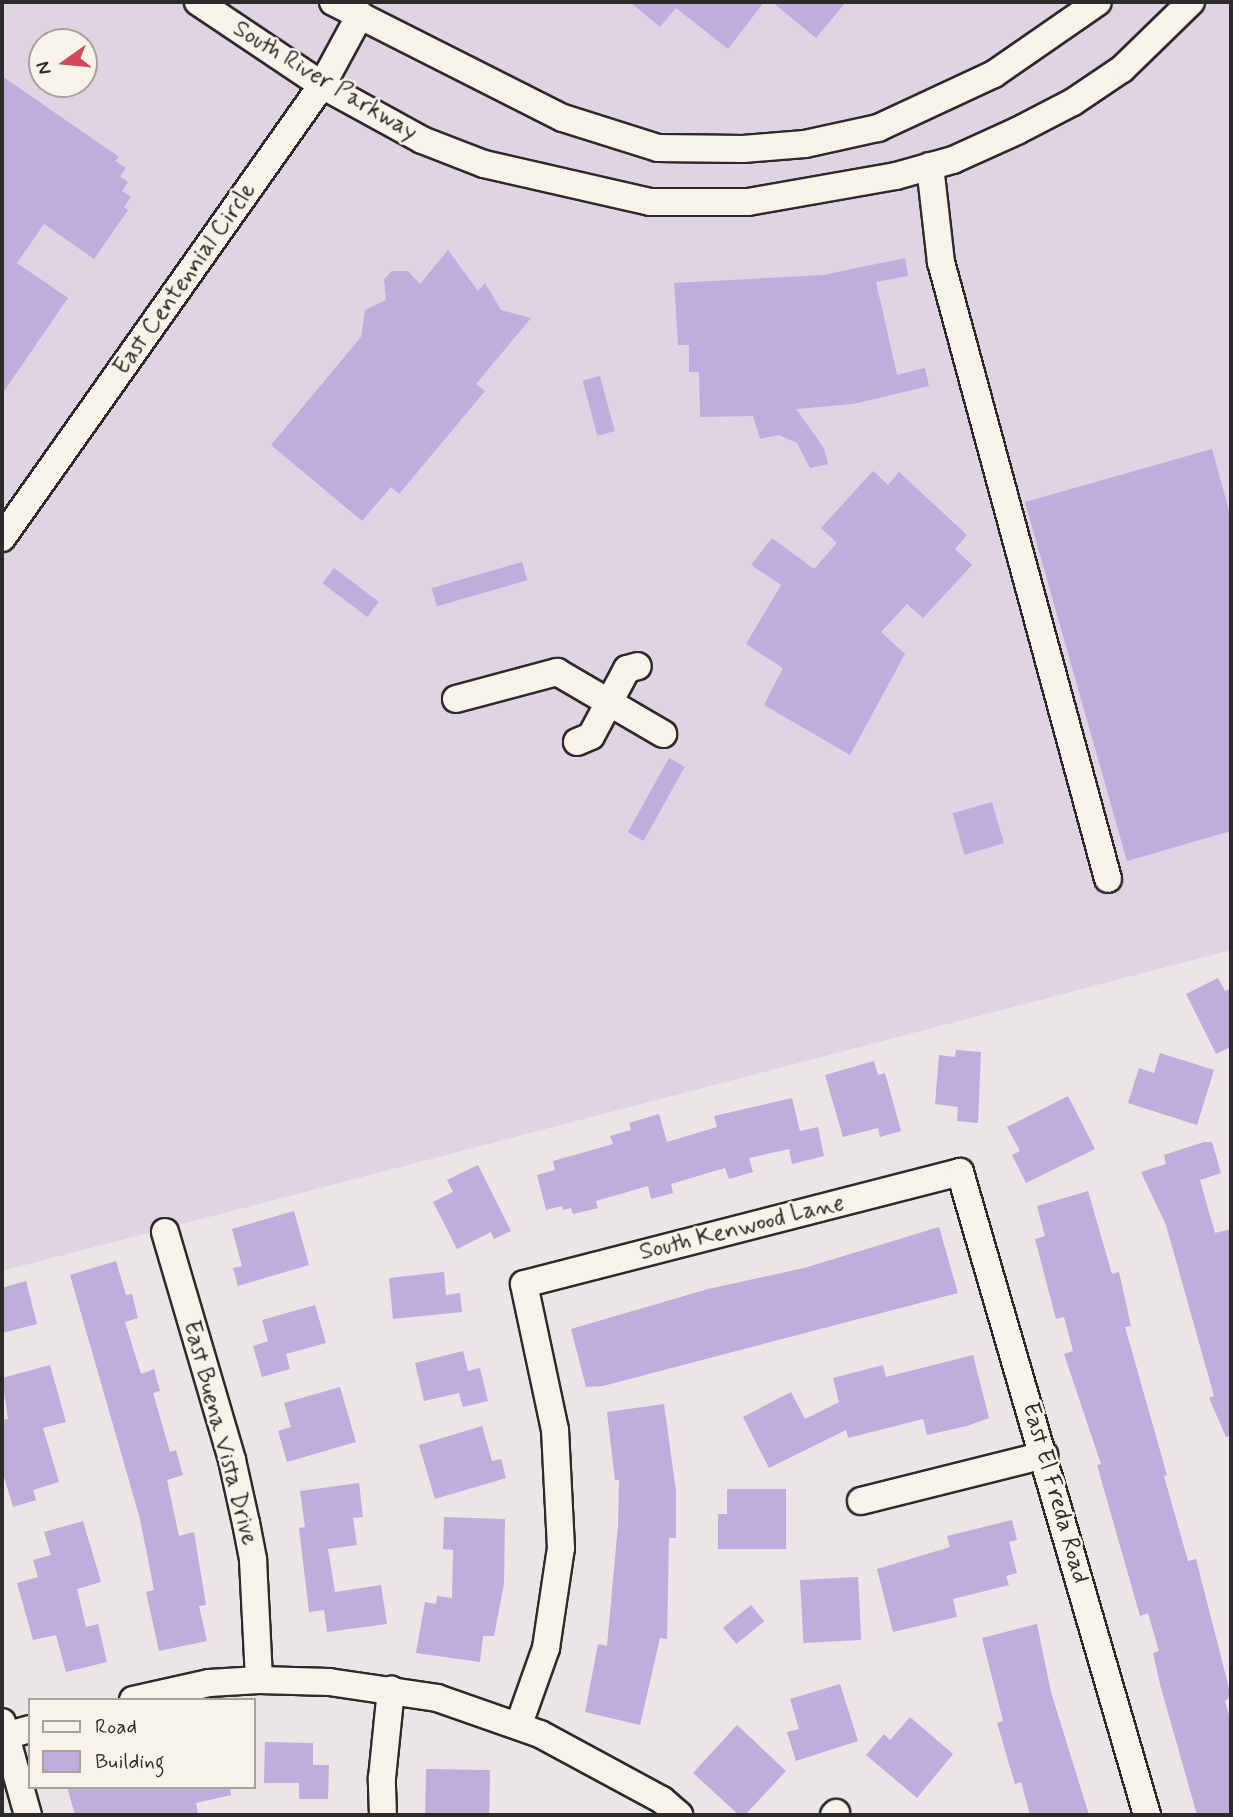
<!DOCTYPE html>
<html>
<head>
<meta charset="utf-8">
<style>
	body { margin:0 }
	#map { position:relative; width:1233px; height:1817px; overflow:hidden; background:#ece5e6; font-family:Mynerve,sans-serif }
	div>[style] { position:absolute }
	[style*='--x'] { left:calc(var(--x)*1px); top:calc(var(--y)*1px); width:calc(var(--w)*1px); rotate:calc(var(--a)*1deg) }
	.built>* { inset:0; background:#ded4e3 }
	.building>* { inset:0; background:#beaddd; transform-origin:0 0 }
	.roads { filter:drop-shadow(2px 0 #2b2b2b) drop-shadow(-2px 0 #2b2b2b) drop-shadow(0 2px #2b2b2b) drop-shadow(0 -2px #2b2b2b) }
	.minor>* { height:26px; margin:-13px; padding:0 13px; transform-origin:13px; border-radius:13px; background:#f7f3e8 }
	span { translate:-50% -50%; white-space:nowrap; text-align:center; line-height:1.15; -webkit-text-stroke:5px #f7f3e8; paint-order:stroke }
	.street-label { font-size:24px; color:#2b2b2b }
	.frame { position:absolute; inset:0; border:4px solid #2b2b2b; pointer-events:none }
	.legend { position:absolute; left:28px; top:1698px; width:228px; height:91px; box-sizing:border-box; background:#f7f3e8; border:2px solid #a5a39c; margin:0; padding:9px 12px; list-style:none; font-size:21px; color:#2b2b2b }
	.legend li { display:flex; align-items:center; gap:14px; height:35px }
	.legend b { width:35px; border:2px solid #a5a39c }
	.north { position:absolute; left:28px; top:28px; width:70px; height:70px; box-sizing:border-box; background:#f7f3e8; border:2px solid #a5a39c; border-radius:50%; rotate:255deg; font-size:19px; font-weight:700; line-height:28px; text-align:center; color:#2b2b2b }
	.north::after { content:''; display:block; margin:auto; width:24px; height:32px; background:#d1495b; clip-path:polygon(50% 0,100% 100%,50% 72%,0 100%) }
</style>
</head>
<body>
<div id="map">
	<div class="built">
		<div style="clip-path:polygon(evenodd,2px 2px,1231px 2px,1231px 950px,2px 1271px,2px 2px,42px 42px,84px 42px,84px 84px,42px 84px,42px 42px)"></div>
	</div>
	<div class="building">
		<div style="clip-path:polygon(630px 2px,764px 2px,728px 49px,676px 8px,660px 27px)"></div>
		<div style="clip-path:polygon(772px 2px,846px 2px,816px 38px)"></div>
		<div style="clip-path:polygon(2px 76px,119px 157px,115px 161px,126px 168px,120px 176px,128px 182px,122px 191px,131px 197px,124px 207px,128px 210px,94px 259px,44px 224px,17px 263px,68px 298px,2px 394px)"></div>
		<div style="clip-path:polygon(448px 250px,478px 291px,485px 283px,501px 310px,531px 318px,476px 384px,485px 391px,399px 494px,391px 487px,362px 521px,271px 445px,361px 337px,365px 310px,386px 300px,384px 279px,392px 271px,408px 271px,420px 284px)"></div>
		<div style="clip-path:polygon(905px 258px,908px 276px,876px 282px,897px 375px,925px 368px,929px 386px,853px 404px,796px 409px,824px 448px,828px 464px,810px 468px,797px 443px,779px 435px,760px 439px,753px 416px,700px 417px,699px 372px,689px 372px,689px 345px,678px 345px,674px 283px,823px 275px)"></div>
		<div style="left:600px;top:376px;width:57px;height:18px;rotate:75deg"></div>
		<div style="clip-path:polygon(1212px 449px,1231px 518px,1231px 831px,1127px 861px,1025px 502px)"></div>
		<div style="clip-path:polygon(873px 471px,888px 485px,899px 472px,967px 535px,955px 549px,972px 565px,923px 618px,907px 604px,881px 632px,905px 654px,850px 755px,764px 705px,783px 668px,746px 644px,781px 585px,751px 565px,772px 538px,814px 569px,837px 543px,821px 528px)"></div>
		<div style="left:522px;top:562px;width:19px;height:94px;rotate:74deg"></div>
		<div style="left:334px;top:568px;width:56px;height:19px;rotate:37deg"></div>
		<div style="left:669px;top:758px;width:18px;height:85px;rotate:29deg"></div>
		<div style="left:992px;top:802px;width:43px;height:41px;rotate:74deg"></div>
		<div style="clip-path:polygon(1218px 978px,1225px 991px,1231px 988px,1231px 1047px,1216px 1054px,1186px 994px)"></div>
		<div style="clip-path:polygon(956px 1050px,981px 1052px,978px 1123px,957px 1121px,958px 1107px,935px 1104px,939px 1055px,955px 1057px)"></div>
		<div style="clip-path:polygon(1160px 1053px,1214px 1070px,1197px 1125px,1128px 1103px,1139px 1068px,1154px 1073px)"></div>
		<div style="clip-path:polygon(874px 1061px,878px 1075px,885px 1073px,901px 1131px,880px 1137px,878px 1128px,843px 1137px,825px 1075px)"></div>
		<div style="clip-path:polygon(1068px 1096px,1095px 1149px,1026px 1183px,1012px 1155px,1020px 1151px,1007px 1127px)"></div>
		<div style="clip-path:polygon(792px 1098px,800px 1131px,818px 1127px,824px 1156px,792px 1164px,789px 1149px,749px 1158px,753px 1172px,729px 1179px,725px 1168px,671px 1184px,673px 1193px,651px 1199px,648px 1186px,596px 1201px,598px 1208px,573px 1214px,571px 1208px,563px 1210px,562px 1206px,546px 1210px,537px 1175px,555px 1170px,553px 1161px,613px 1144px,610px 1136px,631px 1130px,629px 1123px,659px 1114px,667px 1142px,717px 1127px,714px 1116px)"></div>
		<div style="clip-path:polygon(1204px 1142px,1212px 1142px,1221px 1173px,1200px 1180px,1215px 1233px,1231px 1229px,1231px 1436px,1226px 1437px,1209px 1398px,1214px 1396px,1166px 1225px,1141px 1172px,1166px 1164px,1164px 1155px)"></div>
		<div style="clip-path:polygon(478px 1165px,511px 1231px,494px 1239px,491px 1232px,457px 1249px,433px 1202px,453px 1192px,447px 1180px)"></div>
		<div style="clip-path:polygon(1088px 1191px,1112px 1274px,1119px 1272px,1131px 1326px,1125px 1327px,1167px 1475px,1164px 1476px,1188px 1561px,1196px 1559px,1231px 1696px,1225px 1701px,1231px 1722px,1231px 1815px,1197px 1815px,1161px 1688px,1153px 1653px,1159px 1651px,1148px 1613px,1140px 1616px,1097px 1465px,1101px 1464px,1064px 1354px,1073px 1351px,1064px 1317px,1056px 1319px,1035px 1239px,1045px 1236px,1037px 1206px)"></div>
		<div style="clip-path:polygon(294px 1211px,309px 1265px,238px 1286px,233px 1268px,242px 1266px,232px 1229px)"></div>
		<div style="clip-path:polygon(939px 1227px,958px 1293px,603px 1386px,586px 1387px,571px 1329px,708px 1289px,804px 1268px)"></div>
		<div style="clip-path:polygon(116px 1261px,126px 1295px,132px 1294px,138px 1318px,125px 1322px,141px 1374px,154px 1369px,160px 1391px,153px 1393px,170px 1452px,176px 1450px,183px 1475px,167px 1480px,179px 1536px,194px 1532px,206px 1605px,199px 1606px,207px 1641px,159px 1651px,146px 1592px,154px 1590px,140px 1519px,70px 1275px)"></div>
		<div style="clip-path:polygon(444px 1272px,446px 1295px,460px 1293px,462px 1312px,393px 1319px,389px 1278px)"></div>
		<div style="clip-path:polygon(26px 1281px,37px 1324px,2px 1333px,2px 1288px)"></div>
		<div style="clip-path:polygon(315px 1305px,326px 1343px,286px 1354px,290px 1369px,262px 1377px,253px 1346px,268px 1341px,262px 1320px)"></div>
		<div style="clip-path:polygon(463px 1351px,468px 1371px,480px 1368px,488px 1401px,463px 1407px,459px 1393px,424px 1401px,415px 1363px)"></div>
		<div style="clip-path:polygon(973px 1355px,989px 1418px,967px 1426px,927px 1435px,923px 1419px,848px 1438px,846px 1430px,769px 1468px,743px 1417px,791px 1392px,805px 1419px,839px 1402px,833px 1378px,883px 1365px,886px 1377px)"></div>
		<div style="clip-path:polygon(50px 1365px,66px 1422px,43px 1428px,59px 1482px,33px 1490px,36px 1500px,13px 1507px,2px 1470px,2px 1420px,8px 1419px,2px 1378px)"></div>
		<div style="clip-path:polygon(340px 1387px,356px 1442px,287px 1462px,278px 1431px,291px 1427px,284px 1403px)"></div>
		<div style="clip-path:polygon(664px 1404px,676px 1491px,676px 1538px,669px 1538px,667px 1639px,660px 1638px,640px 1725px,585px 1712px,598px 1644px,607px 1646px,618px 1525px,619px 1480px,615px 1480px,607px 1412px)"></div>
		<div style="clip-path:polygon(482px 1426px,492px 1461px,501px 1459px,506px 1478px,435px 1499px,419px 1445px)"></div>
		<div style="clip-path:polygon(359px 1483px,363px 1517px,353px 1518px,357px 1545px,328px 1549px,335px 1592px,381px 1585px,387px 1624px,327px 1632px,324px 1610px,309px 1612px,299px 1528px,305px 1527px,300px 1491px)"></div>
		<div style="clip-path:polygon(727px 1489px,786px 1489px,786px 1549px,718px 1549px,718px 1514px,727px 1514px)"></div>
		<div style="clip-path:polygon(444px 1517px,505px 1519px,504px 1584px,494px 1636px,483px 1636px,480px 1662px,416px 1653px,425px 1602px,436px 1604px,437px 1596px,452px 1598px,453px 1550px,443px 1549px)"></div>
		<div style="clip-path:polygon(1012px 1520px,1017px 1540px,1009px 1542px,1017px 1573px,1006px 1576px,1009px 1585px,953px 1599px,957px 1617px,893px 1632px,877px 1569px,950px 1547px,947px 1536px)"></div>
		<div style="clip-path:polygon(83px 1521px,101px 1582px,77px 1589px,86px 1627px,98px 1624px,107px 1662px,66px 1672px,56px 1635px,33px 1640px,17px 1583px,38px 1577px,33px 1560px,51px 1555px,44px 1532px)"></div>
		<div style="left:858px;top:1577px;width:63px;height:58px;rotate:87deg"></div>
		<div style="left:751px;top:1605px;width:21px;height:36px;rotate:51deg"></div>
		<div style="clip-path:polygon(1037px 1624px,1051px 1692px,1089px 1815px,1030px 1815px,1021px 1782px,1015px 1784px,997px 1723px,1003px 1721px,982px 1638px)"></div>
		<div style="clip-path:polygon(840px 1684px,858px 1741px,796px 1761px,787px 1732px,799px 1729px,790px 1699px)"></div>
		<div style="clip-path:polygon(910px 1717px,953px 1754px,917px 1798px,866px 1755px,884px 1734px,890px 1740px)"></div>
		<div style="clip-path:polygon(737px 1725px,786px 1771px,745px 1815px,739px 1815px,693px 1773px)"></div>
		<div style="clip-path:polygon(265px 1742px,313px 1743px,313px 1765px,329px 1765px,328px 1799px,299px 1799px,299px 1783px,264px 1783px)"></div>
		<div style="left:426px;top:1769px;width:64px;height:46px;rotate:1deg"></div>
		<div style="clip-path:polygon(67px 1787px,230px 1787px,231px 1795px,196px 1803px,198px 1813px,188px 1815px,75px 1815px)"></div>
	</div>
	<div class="roads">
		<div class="minor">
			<div style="--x:198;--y:2;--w:149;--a:33.8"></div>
			<div style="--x:322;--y:85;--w:114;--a:28.8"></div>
			<div style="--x:422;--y:140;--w:66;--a:21.2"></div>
			<div style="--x:484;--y:164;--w:170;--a:12.9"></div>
			<div style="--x:650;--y:202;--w:98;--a:0"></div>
			<div style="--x:748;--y:202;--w:150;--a:-10"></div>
			<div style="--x:896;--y:176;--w:59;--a:-15.7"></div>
			<div style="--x:953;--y:160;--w:70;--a:-24.4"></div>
			<div style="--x:1017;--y:131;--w:63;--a:-27.4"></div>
			<div style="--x:1073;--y:102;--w:59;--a:-34"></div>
			<div style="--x:1122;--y:69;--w:96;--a:-44.2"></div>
			<div style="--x:333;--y:2;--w:258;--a:26.8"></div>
			<div style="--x:563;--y:118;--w:100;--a:17.5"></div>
			<div style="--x:658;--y:148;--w:85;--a:0.7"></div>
			<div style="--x:743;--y:149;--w:62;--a:-4.6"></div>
			<div style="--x:805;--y:144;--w:75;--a:-12.4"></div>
			<div style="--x:878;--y:128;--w:128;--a:-25"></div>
			<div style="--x:994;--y:74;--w:126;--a:-34.7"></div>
			<div style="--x:930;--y:166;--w:97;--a:83.5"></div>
			<div style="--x:941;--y:262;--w:639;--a:74.85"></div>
			<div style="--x:2;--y:538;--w:555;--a:-54.76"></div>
			<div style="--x:322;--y:85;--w:80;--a:-61.5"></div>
			<div style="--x:456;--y:699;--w:105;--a:-15"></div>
			<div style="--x:557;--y:672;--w:123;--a:30.3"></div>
			<div style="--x:577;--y:742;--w:15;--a:-23"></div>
			<div style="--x:591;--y:736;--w:76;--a:-61.8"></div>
			<div style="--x:627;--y:669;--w:11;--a:-15"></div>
			<div style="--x:165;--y:1232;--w:238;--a:73.6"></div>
			<div style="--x:232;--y:1460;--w:65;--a:77.5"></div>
			<div style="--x:246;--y:1523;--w:38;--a:79"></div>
			<div style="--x:253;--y:1560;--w:120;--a:87.1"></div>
			<div style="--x:861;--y:1501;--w:189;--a:-14.1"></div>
			<div style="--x:133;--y:1700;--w:78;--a:-12.6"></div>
			<div style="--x:209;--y:1683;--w:50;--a:-3.4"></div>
			<div style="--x:259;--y:1680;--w:70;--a:1.6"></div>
			<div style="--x:329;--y:1682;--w:109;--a:8.4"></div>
			<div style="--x:437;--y:1698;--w:109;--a:19.3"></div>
			<div style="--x:540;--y:1734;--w:139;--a:28.4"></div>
			<div style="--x:662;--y:1800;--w:23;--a:41"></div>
			<div style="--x:2;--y:1722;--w:97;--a:74.4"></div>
			<div style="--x:519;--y:1724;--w:81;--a:-70.4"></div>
			<div style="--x:546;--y:1648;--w:101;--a:-81.5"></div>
			<div style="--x:561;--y:1548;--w:118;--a:-92.9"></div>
			<div style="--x:555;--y:1430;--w:149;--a:-102"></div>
			<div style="--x:524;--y:1284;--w:450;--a:-14.4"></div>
			<div style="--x:960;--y:1172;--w:670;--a:73.78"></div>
			<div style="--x:2;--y:1737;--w:29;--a:-16"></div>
			<div style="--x:383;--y:1815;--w:37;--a:-92"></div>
			<div style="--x:382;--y:1778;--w:89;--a:-84.2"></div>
			<div style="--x:834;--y:1815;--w:3;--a:-45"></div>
		</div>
	</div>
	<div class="street-label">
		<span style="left:325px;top:81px;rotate:31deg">South River Parkway</span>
		<span style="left:185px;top:279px;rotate:-55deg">East Centennial Circle</span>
		<span style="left:742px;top:1228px;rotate:-14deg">South Kenwood Lane</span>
		<span style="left:220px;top:1433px;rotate:75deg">East Buena Vista Drive</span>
		<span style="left:1055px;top:1493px;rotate:74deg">East El Freda Road</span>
	</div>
	<div class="frame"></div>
	<ul class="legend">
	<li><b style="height:9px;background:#f7f3e8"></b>Road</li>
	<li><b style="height:19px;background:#beaddd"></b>Building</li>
	</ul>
	<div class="north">N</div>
</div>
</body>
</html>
